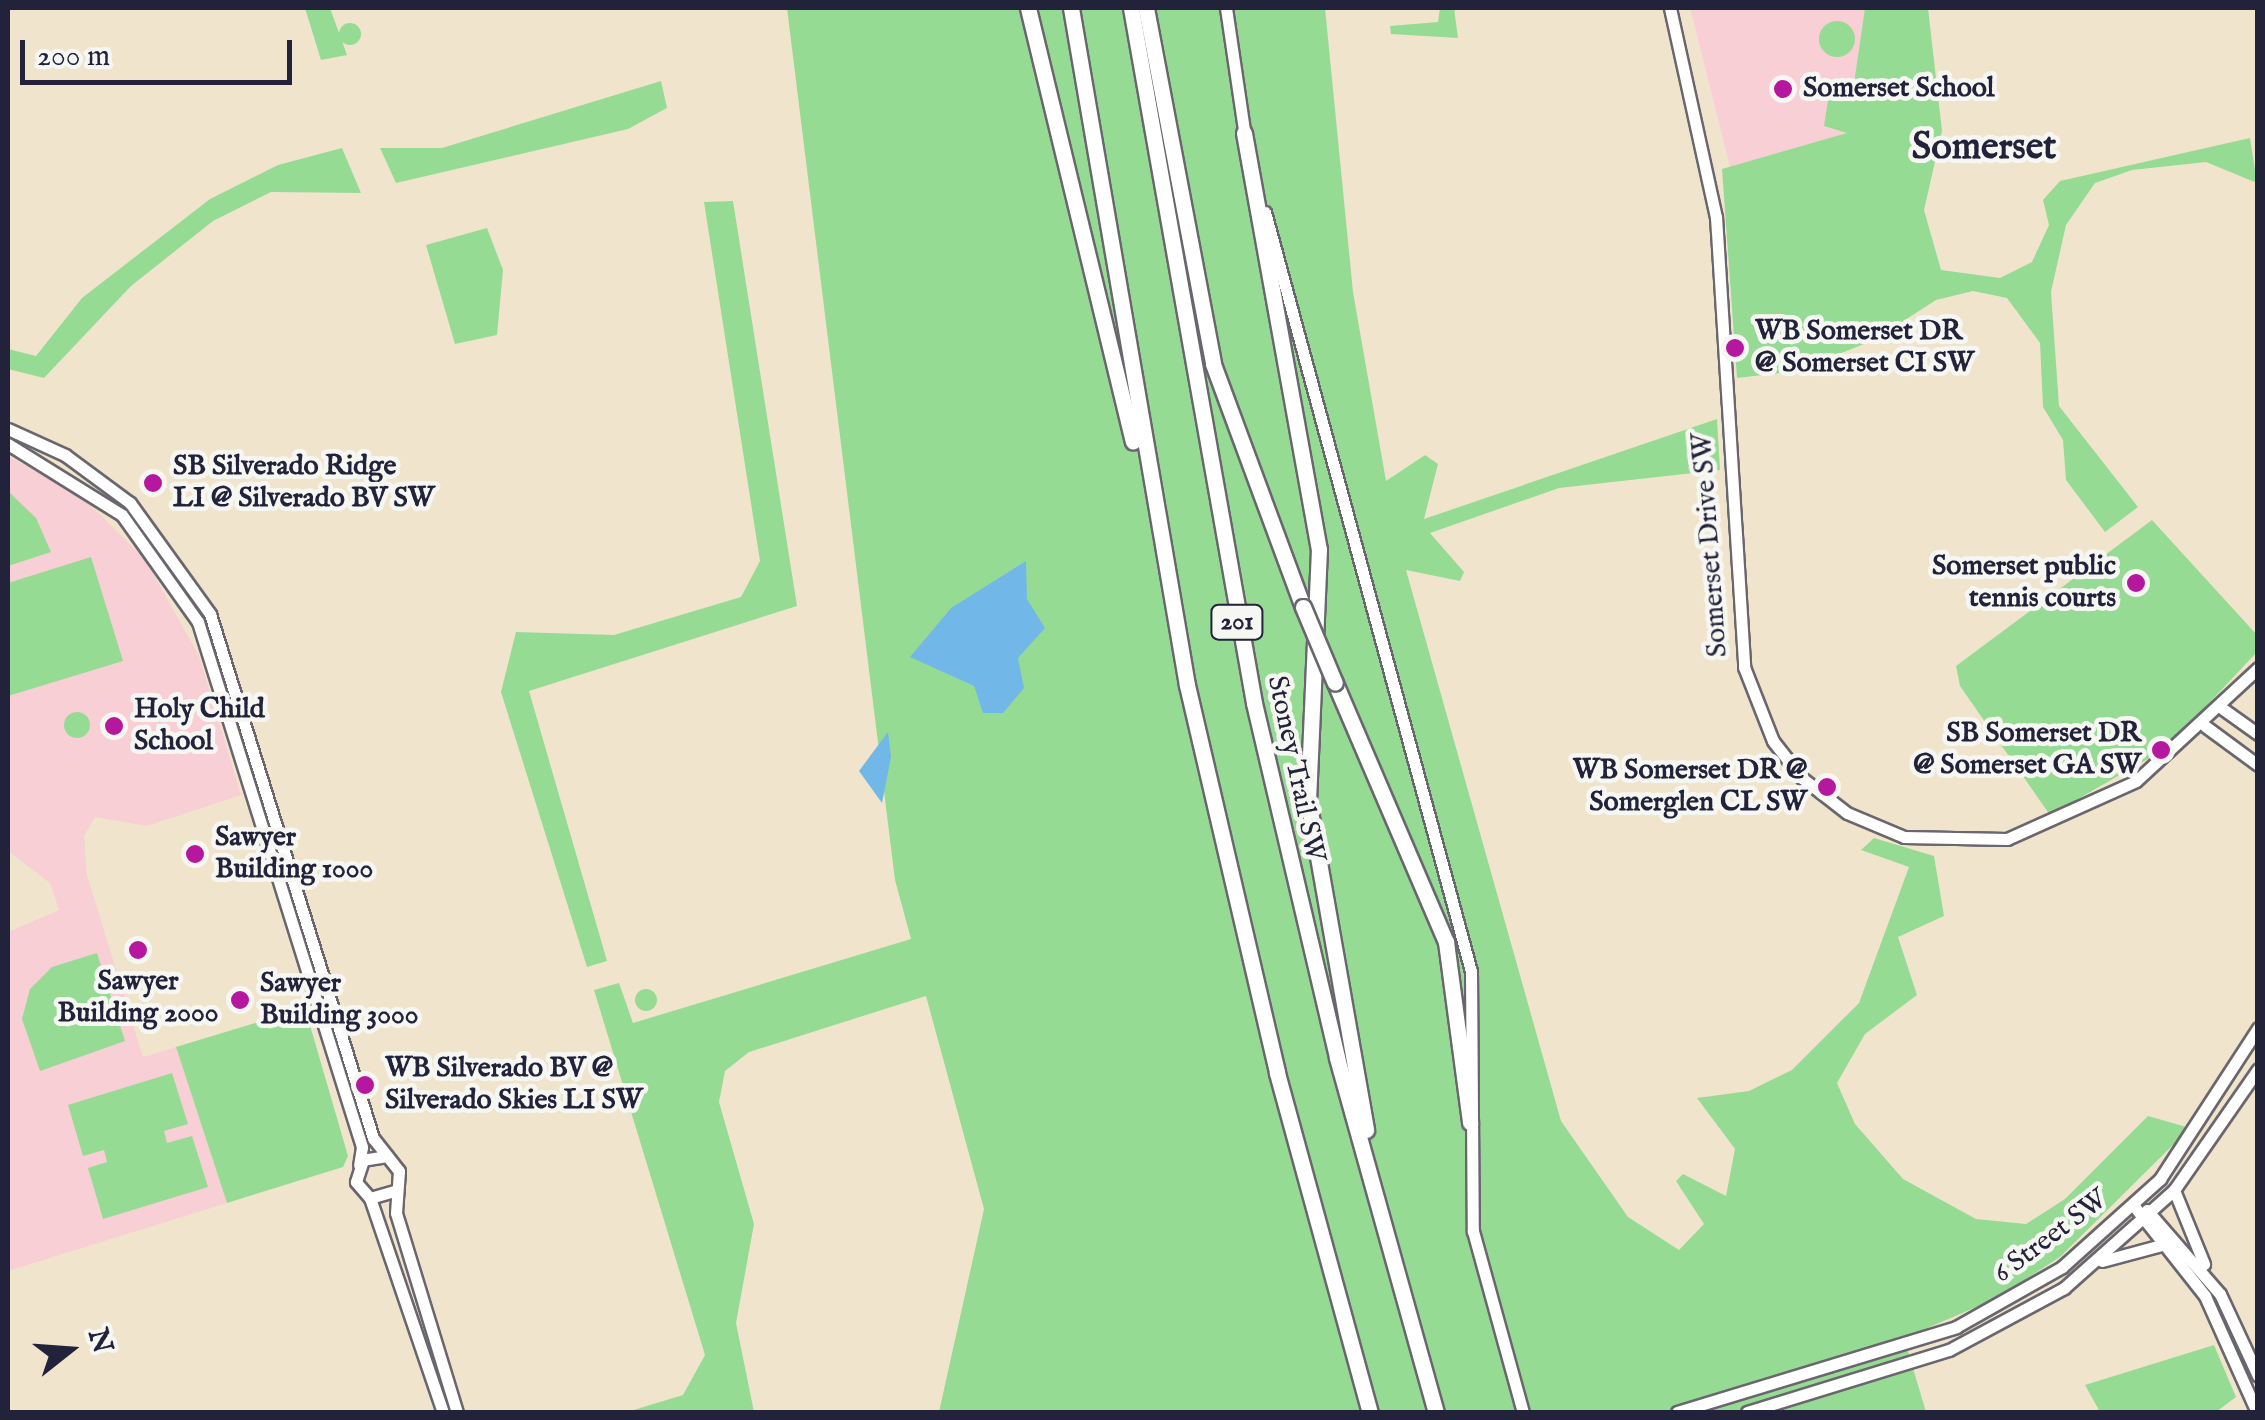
<!DOCTYPE html>
<html>
<head>
<meta charset="utf-8">
<style>
	body { margin:0 }
	#map { position:relative; width:2265px; height:1420px; overflow:hidden; background:#f0e5cc; font-family:"IM FELL English",serif }
	div>[style] { position:absolute }
	[style*='--x'] { left:calc(var(--x)*1px); top:calc(var(--y)*1px); width:calc(var(--w)*1px); rotate:calc(var(--a)*1deg) }
	.built>* { inset:0; background:#f7cfd5 }
	.green>* { inset:0; background:#96db94 }
	.round { border-radius:50% }
	.water>* { inset:0; background:#71b8e8 }
	.roads { filter:drop-shadow(2px 0 #6a666e) drop-shadow(-2px 0 #6a666e) drop-shadow(0 2px #6a666e) drop-shadow(0 -2px #6a666e) }
	.secondary>* { height:11px; margin:-5.5px; padding:0 5.5px; transform-origin:5.5px; border-radius:5.5px; background:#fff }
	.highway>* { height:15px; margin:-7.5px; padding:0 7.5px; transform-origin:7.5px; border-radius:7.5px; background:#fff }
	.bridges { filter:drop-shadow(2px 0 #6a666e) drop-shadow(-2px 0 #6a666e) drop-shadow(0 2px #6a666e) drop-shadow(0 -2px #6a666e) }
	.highway-bridge>* { height:15px; margin:-7.5px; padding:0 7.5px; transform-origin:7.5px; border-radius:7.5px; background:#fff }
	.dots>* { width:28px; height:28px; translate:-50% -50%; box-sizing:border-box; border:5px solid #f6f6f2; border-radius:50% }
	span { translate:-50% -50%; white-space:nowrap; text-align:center; line-height:1.15; -webkit-text-stroke:9px #f6f6f2; paint-order:stroke }
	.shield-label span { padding:2px 8px; background:#f6f6f2; border:2px solid; border-radius:8px; -webkit-text-stroke-width:0 }
	.shield-label { font-size:25px; color:#22223b; font-weight:700 }
	.poi-label { font-size:28px; color:#22223b; font-weight:700 }
	.left { translate:0 -50%; text-align:left }
	.right { translate:-100% -50%; text-align:right }
	.street-label { font-size:28px; color:#22223b }
	.district-label { font-size:38px; color:#22223b; font-weight:700 }
	.frame { position:absolute; inset:0; border:10px solid #22223b; pointer-events:none }
	.north { position:absolute; left:20px; top:1300px; width:100px; height:100px; -webkit-text-stroke:8px #f6f6f2; paint-order:stroke; rotate:73deg; font-size:28px; font-weight:700; line-height:40px; text-align:center; color:#22223b }
	.north::after { content:''; display:block; margin:auto; width:35px; height:45px; background:#22223b; clip-path:polygon(50% 0,100% 100%,50% 72%,0 100%) }
	.scale { position:absolute; left:20px; top:40px; width:272px; height:45px; box-sizing:border-box; border:5px solid #22223b; border-top:0; padding-left:12px; font-size:30px; line-height:35px; white-space:nowrap; color:#22223b; -webkit-text-stroke:8px #f6f6f2; paint-order:stroke }
</style>
</head>
<body>
<div id="map">
	<div class="built">
		<div style="clip-path:polygon(1690px 8px,1865px 8px,1847px 133px,1730px 167px)"></div>
		<div style="clip-path:polygon(8px 456px,80px 495px,145px 559px,199px 656px,241px 795px,147px 826px,95px 817px,84px 836px,87px 875px,143px 1057px,176px 1047px,227px 1203px,8px 1271px,8px 932px,59px 910px,50px 883px,8px 851px)"></div>
	</div>
	<div class="green">
		<div style="clip-path:polygon(305px 8px,330px 8px,347px 55px,321px 60px)"></div>
		<div style="clip-path:polygon(787px 8px,1325px 8px,1353px 292px,1386px 481px,1425px 455px,1438px 464px,1424px 519px,1717px 419px,1720px 470px,1559px 488px,1430px 533px,1464px 572px,1460px 581px,1406px 570px,1561px 1121px,1628px 1217px,1679px 1250px,1704px 1224px,1676px 1181px,1683px 1174px,1726px 1196px,1735px 1149px,1697px 1098px,1749px 1091px,1792px 1070px,1859px 1003px,1909px 867px,1861px 850px,1874px 838px,1934px 856px,1944px 916px,1898px 937px,1917px 995px,1865px 1034px,1837px 1083px,1855px 1124px,1903px 1179px,1976px 1219px,2026px 1224px,2065px 1199px,2148px 1116px,2190px 1128px,2060px 1257px,1995px 1299px,1904px 1338px,1926px 1412px,939px 1412px,984px 1209px,926px 996px,749px 1052px,725px 1071px,719px 1102px,754px 1224px,736px 1323px,754px 1412px,627px 1412px,683px 1395px,705px 1355px,594px 990px,619px 983px,633px 1023px,911px 939px,895px 880px)"></div>
		<div style="clip-path:polygon(1440px 8px,1454px 8px,1458px 38px,1391px 34px,1390px 26px,1438px 22px)"></div>
		<div style="clip-path:polygon(1865px 8px,1928px 8px,1942px 131px,1924px 210px,1941px 270px,2000px 278px,2032px 262px,2049px 225px,2043px 200px,2060px 181px,2250px 138px,2257px 183px,2206px 162px,2132px 170px,2095px 183px,2066px 225px,2051px 292px,2059px 406px,2138px 507px,2105px 532px,2066px 480px,2063px 440px,2043px 407px,2040px 343px,2007px 298px,1973px 291px,1936px 300px,1874px 340px,1796px 371px,1737px 378px,1722px 169px,1847px 133px,1824px 126px,1830px 87px,1853px 90px)"></div>
		<div class="round" style="left:1819px;top:21px;width:36px;height:36px"></div>
		<div class="round" style="left:339px;top:23px;width:22px;height:22px"></div>
		<div style="clip-path:polygon(661px 81px,667px 108px,628px 129px,396px 183px,380px 148px,442px 148px)"></div>
		<div style="clip-path:polygon(342px 148px,361px 193px,271px 192px,213px 221px,131px 286px,44px 378px,8px 369px,8px 349px,36px 356px,82px 298px,210px 199px,278px 165px)"></div>
		<div style="clip-path:polygon(733px 201px,797px 606px,529px 691px,607px 961px,587px 967px,501px 692px,516px 632px,614px 635px,741px 597px,760px 561px,704px 202px)"></div>
		<div style="clip-path:polygon(487px 228px,503px 270px,497px 335px,455px 344px,426px 245px)"></div>
		<div style="clip-path:polygon(8px 491px,36px 518px,51px 552px,8px 566px)"></div>
		<div style="clip-path:polygon(2152px 520px,2257px 635px,2257px 652px,2167px 748px,2050px 815px,1960px 686px,1956px 666px)"></div>
		<div style="clip-path:polygon(91px 557px,123px 661px,8px 696px,8px 583px)"></div>
		<div class="round" style="left:64px;top:712px;width:26px;height:26px"></div>
		<div style="clip-path:polygon(97px 953px,125px 1041px,40px 1071px,22px 1019px,30px 989px,52px 967px)"></div>
		<div class="round" style="left:635px;top:989px;width:22px;height:22px"></div>
		<div style="clip-path:polygon(305px 1008px,348px 1156px,343px 1167px,227px 1203px,176px 1047px)"></div>
		<div style="clip-path:polygon(172px 1073px,188px 1124px,164px 1131px,167px 1143px,192px 1136px,208px 1187px,103px 1219px,88px 1168px,107px 1162px,104px 1150px,83px 1156px,68px 1105px)"></div>
		<div style="clip-path:polygon(2214px 1345px,2236px 1397px,2216px 1412px,2100px 1412px,2085px 1385px)"></div>
	</div>
	<div class="water">
		<div style="clip-path:polygon(1026px 561px,1027px 599px,1045px 628px,1018px 658px,1024px 688px,1003px 713px,983px 713px,974px 686px,910px 657px,951px 608px)"></div>
		<div style="clip-path:polygon(888px 732px,891px 757px,882px 803px,859px 771px)"></div>
	</div>
	<div class="roads">
		<div class="secondary">
			<div style="--x:1226;--y:8;--w:129;--a:81.6"></div>
			<div style="--x:1670;--y:8;--w:214;--a:77.6"></div>
			<div style="--x:1716;--y:217;--w:451;--a:86.4"></div>
			<div style="--x:1744;--y:667;--w:79;--a:68.6"></div>
			<div style="--x:1773;--y:741;--w:47;--a:51.9"></div>
			<div style="--x:1802;--y:778;--w:57;--a:37.9"></div>
			<div style="--x:1847;--y:813;--w:62;--a:22.8"></div>
			<div style="--x:1904;--y:837;--w:103;--a:1.1"></div>
			<div style="--x:2007;--y:839;--w:141;--a:-24.2"></div>
			<div style="--x:2136;--y:781;--w:166;--a:-42.8"></div>
			<div style="--x:1265;--y:212;--w:786;--a:74.82"></div>
			<div style="--x:1471;--y:971;--w:260;--a:89.6"></div>
			<div style="--x:1473;--y:1231;--w:188;--a:74.6"></div>
			<div style="--x:8;--y:429;--w:63;--a:24.5"></div>
			<div style="--x:65;--y:455;--w:81;--a:36.4"></div>
			<div style="--x:130;--y:503;--w:137;--a:54.2"></div>
			<div style="--x:210;--y:614;--w:549;--a:72.72"></div>
			<div style="--x:373;--y:1138;--w:42;--a:51.8"></div>
			<div style="--x:399;--y:1171;--w:42;--a:94.1"></div>
			<div style="--x:396;--y:1213;--w:208;--a:73"></div>
			<div style="--x:8;--y:444;--w:134;--a:31.9"></div>
			<div style="--x:122;--y:515;--w:131;--a:54.6"></div>
			<div style="--x:198;--y:622;--w:550;--a:72.65"></div>
			<div style="--x:362;--y:1147;--w:18;--a:99"></div>
			<div style="--x:2223;--y:709;--w:43;--a:35.5"></div>
			<div style="--x:2205;--y:726;--w:66;--a:36.3"></div>
			<div style="--x:387;--y:1156;--w:24;--a:171"></div>
			<div style="--x:363;--y:1160;--w:23;--a:108"></div>
			<div style="--x:356;--y:1182;--w:21;--a:49"></div>
			<div style="--x:370;--y:1198;--w:26;--a:-16"></div>
			<div style="--x:2174;--y:1190;--w:80;--a:67.9"></div>
			<div style="--x:370;--y:1198;--w:226;--a:71.2"></div>
			<div style="--x:2134;--y:1206;--w:115;--a:51.7"></div>
			<div style="--x:2205;--y:1296;--w:127;--a:65.9"></div>
			<div style="--x:2147;--y:1210;--w:111;--a:49"></div>
			<div style="--x:2220;--y:1294;--w:90;--a:65.1"></div>
			<div style="--x:2102;--y:1261;--w:65;--a:-15.1"></div>
			<div style="--x:1677;--y:1412;--w:292;--a:-16.9"></div>
			<div style="--x:1956;--y:1327;--w:122;--a:-29.5"></div>
			<div style="--x:2062;--y:1267;--w:132;--a:-41.9"></div>
			<div style="--x:2160;--y:1179;--w:180;--a:-57"></div>
			<div style="--x:1747;--y:1412;--w:211;--a:-17.1"></div>
			<div style="--x:1949;--y:1350;--w:131;--a:-28.3"></div>
			<div style="--x:2064;--y:1288;--w:147;--a:-41.7"></div>
			<div style="--x:2174;--y:1190;--w:147;--a:-55.2"></div>
		</div>
		<div class="highway">
			<div style="--x:1028;--y:8;--w:446;--a:76.4"></div>
			<div style="--x:1071;--y:8;--w:687;--a:80.28"></div>
			<div style="--x:1187;--y:685;--w:398;--a:76.9"></div>
			<div style="--x:1277;--y:1073;--w:352;--a:74.7"></div>
			<div style="--x:1131;--y:8;--w:706;--a:79.96"></div>
			<div style="--x:1254;--y:703;--w:365;--a:76.8"></div>
			<div style="--x:1337;--y:1058;--w:368;--a:74.4"></div>
			<div style="--x:1146;--y:8;--w:362;--a:79.3"></div>
			<div style="--x:1213;--y:364;--w:259;--a:69.7"></div>
			<div style="--x:1244;--y:133;--w:423;--a:79.8"></div>
			<div style="--x:1319;--y:549;--w:251;--a:92.5"></div>
			<div style="--x:1308;--y:800;--w:335;--a:80"></div>
			<div style="--x:1335;--y:683;--w:282;--a:66.8"></div>
			<div style="--x:1446;--y:942;--w:182;--a:82.4"></div>
		</div>
	</div>
	<div class="bridges">
		<div class="highway-bridge">
			<div style="--x:1303;--y:607;--w:82;--a:67.2"></div>
		</div>
	</div>
	<div class="dots">
		<div style="left:1783px;top:89px;background:#b5179e"></div>
		<div style="left:1735px;top:348px;background:#b5179e"></div>
		<div style="left:153px;top:483px;background:#b5179e"></div>
		<div style="left:2136px;top:583px;background:#b5179e"></div>
		<div style="left:114px;top:726px;background:#b5179e"></div>
		<div style="left:2161px;top:750px;background:#b5179e"></div>
		<div style="left:1827px;top:787px;background:#b5179e"></div>
		<div style="left:195px;top:854px;background:#b5179e"></div>
		<div style="left:138px;top:950px;background:#b5179e"></div>
		<div style="left:240px;top:1000px;background:#b5179e"></div>
		<div style="left:365px;top:1085px;background:#b5179e"></div>
	</div>
	<div class="shield-label">
		<span style="left:1237px;top:622px">201</span>
	</div>
	<div class="poi-label">
		<span class="left" style="left:1803px;top:89px">Somerset School</span>
		<span class="left" style="left:1755px;top:348px">WB Somerset DR<br>@ Somerset CI SW</span>
		<span class="left" style="left:173px;top:483px">SB Silverado Ridge<br>LI @ Silverado BV SW</span>
		<span class="right" style="left:2116px;top:583px">Somerset public<br>tennis courts</span>
		<span class="left" style="left:134px;top:726px">Holy Child<br>School</span>
		<span class="right" style="left:2141px;top:750px">SB Somerset DR<br>@ Somerset GA SW</span>
		<span class="right" style="left:1807px;top:787px">WB Somerset DR @<br>Somerglen CL SW</span>
		<span class="left" style="left:215px;top:854px">Sawyer<br>Building 1000</span>
		<span style="left:138px;top:998px">Sawyer<br>Building 2000</span>
		<span class="left" style="left:260px;top:1000px">Sawyer<br>Building 3000</span>
		<span class="left" style="left:385px;top:1085px">WB Silverado BV @<br>Silverado Skies LI SW</span>
	</div>
	<div class="street-label">
		<span style="left:1711px;top:545px;rotate:-94deg">Somerset Drive SW</span>
		<span style="left:1295px;top:769px;rotate:78deg">Stoney Trail SW</span>
		<span style="left:2051px;top:1237px;rotate:-37deg">6 Street SW</span>
	</div>
	<div class="district-label">
		<span style="left:1984px;top:149px">Somerset</span>
	</div>
	<div class="frame"></div>
	<div class="north">N</div>
	<div class="scale">200 m</div>
</div>
</body>
</html>
